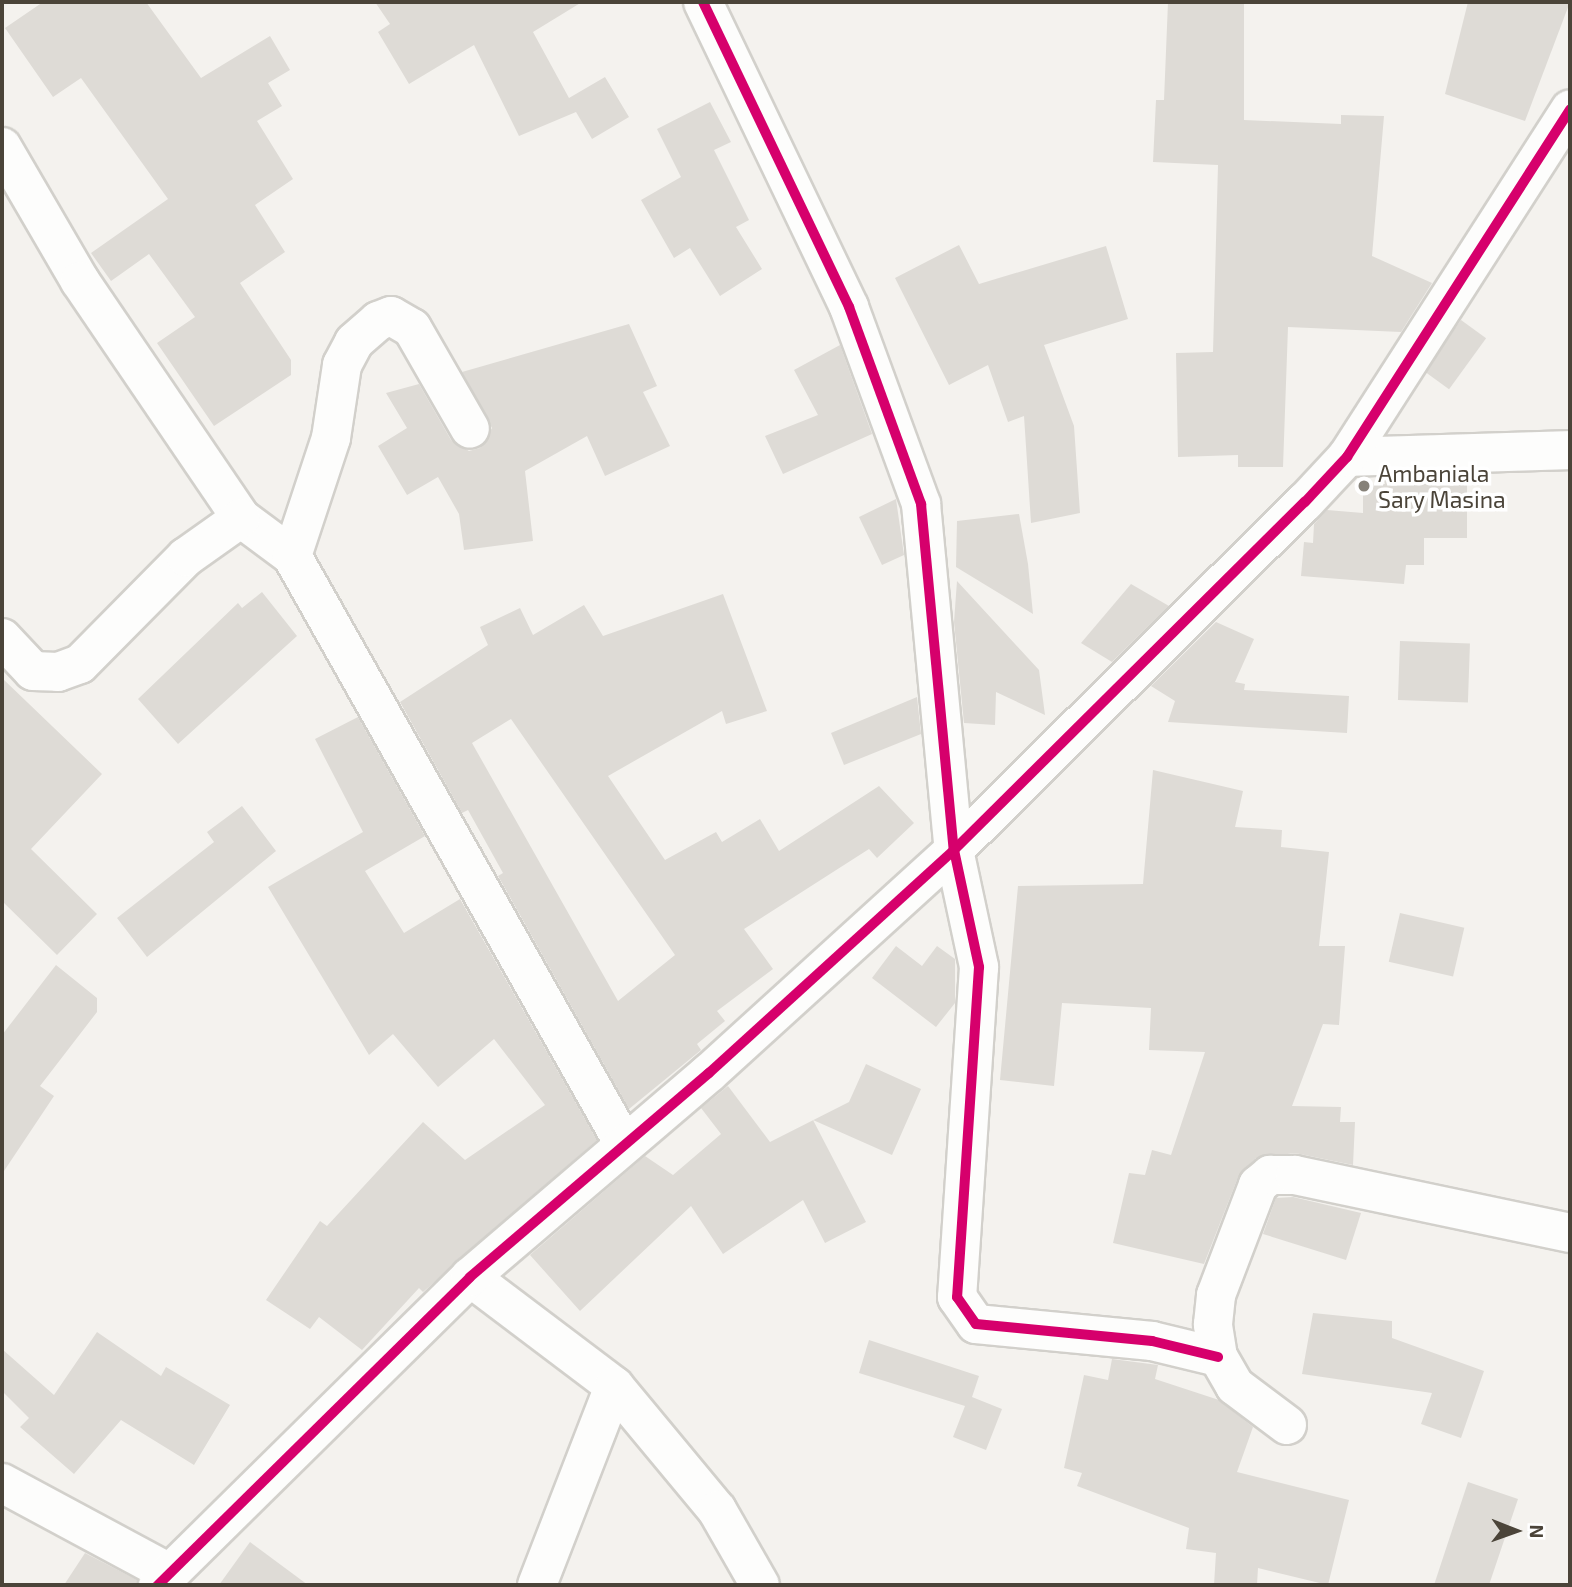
<!DOCTYPE html>
<html>
<head>
<meta charset="utf-8">
<style>
	body { margin:0 }
	#map { position:relative; width:1572px; height:1587px; overflow:hidden; background:#f4f2ee; font-family:"Exo 2",sans-serif }
	div>[style] { position:absolute }
	[style*='--x'] { left:calc(var(--x)*1px); top:calc(var(--y)*1px); width:calc(var(--w)*1px); rotate:calc(var(--a)*1deg) }
	.building>* { inset:0; background:#dedbd6; transform-origin:0 0 }
	.roads { filter:drop-shadow(2px 0 #d2d0cb) drop-shadow(-2px 0 #d2d0cb) drop-shadow(0 2px #d2d0cb) drop-shadow(0 -2px #d2d0cb) }
	.street>* { height:38px; margin:-19px; padding:0 19px; transform-origin:19px; border-radius:19px; background:#fdfdfc }
	.cycleway>* { height:10px; margin:-5px; padding:0 5px; transform-origin:5px; border-radius:5px; background:#d6006c }
	.dots>* { width:19px; height:19px; translate:-50% -50%; box-sizing:border-box; border:4px solid #fff; border-radius:50% }
	span { translate:-50% -50%; white-space:nowrap; text-align:center; line-height:1.15; -webkit-text-stroke:7px #fff; paint-order:stroke }
	.poi-label { font-size:23px; color:#4b4439 }
	.left { translate:0 -50%; text-align:left }
	.frame { position:absolute; inset:0; border:4px solid #4b4439; pointer-events:none }
	.north { position:absolute; left:1481px; top:1496px; width:70px; height:70px; -webkit-text-stroke:5px #fff; paint-order:stroke; rotate:91deg; font-size:19px; font-weight:700; line-height:28px; text-align:center; color:#4b4439 }
	.north::after { content:''; display:block; margin:auto; width:24px; height:32px; background:#4b4439; clip-path:polygon(50% 0,100% 100%,50% 72%,0 100%) }
</style>
</head>
<body>
<div id="map">
	<div class="building">
		<div style="clip-path:polygon(43px 2px,146px 2px,201px 78px,270px 36px,290px 70px,268px 83px,282px 106px,257px 121px,293px 179px,255px 205px,285px 252px,240px 283px,291px 360px,291px 375px,214px 426px,157px 343px,195px 317px,149px 254px,111px 281px,91px 253px,168px 199px,81px 78px,53px 97px,5px 28px)"></div>
		<div style="clip-path:polygon(375px 2px,582px 2px,533px 32px,569px 98px,605px 77px,629px 117px,592px 139px,576px 112px,519px 136px,474px 45px,409px 84px,378px 32px,390px 24px)"></div>
		<div style="clip-path:polygon(1168px 2px,1244px 2px,1244px 120px,1341px 124px,1341px 115px,1384px 116px,1372px 256px,1432px 283px,1401px 332px,1288px 327px,1283px 467px,1238px 467px,1238px 455px,1178px 457px,1176px 353px,1213px 352px,1218px 165px,1153px 162px,1156px 100px,1164px 100px)"></div>
		<div style="clip-path:polygon(1468px 2px,1570px 2px,1525px 121px,1445px 94px)"></div>
		<div style="clip-path:polygon(710px 102px,731px 142px,714px 150px,749px 220px,736px 227px,762px 269px,720px 296px,690px 248px,674px 258px,641px 200px,681px 177px,657px 129px)"></div>
		<div style="clip-path:polygon(959px 245px,979px 284px,1106px 246px,1128px 319px,1044px 345px,1074px 426px,1080px 513px,1031px 523px,1024px 416px,1008px 422px,988px 365px,949px 385px,895px 278px)"></div>
		<div style="left:1461px;top:320px;width:31px;height:63px;rotate:36deg"></div>
		<div style="clip-path:polygon(629px 324px,657px 386px,643px 392px,670px 446px,605px 476px,587px 436px,525px 471px,533px 541px,464px 550px,459px 514px,438px 477px,407px 495px,378px 446px,407px 428px,386px 393px,419px 384px,451px 440px,469px 451px,480px 448px,492px 428px,462px 372px)"></div>
		<div style="clip-path:polygon(840px 345px,872px 434px,783px 474px,765px 436px,818px 415px,794px 370px)"></div>
		<div style="clip-path:polygon(1467px 475px,1467px 538px,1424px 538px,1424px 565px,1406px 565px,1404px 584px,1301px 576px,1304px 542px,1313px 543px,1314px 524px,1327px 510px,1363px 513px,1363px 485px,1385px 484px,1384px 478px)"></div>
		<div style="clip-path:polygon(896px 499px,904px 555px,882px 565px,859px 517px)"></div>
		<div style="clip-path:polygon(1019px 514px,1028px 564px,1033px 614px,956px 567px,957px 521px)"></div>
		<div style="clip-path:polygon(957px 581px,1039px 670px,1045px 715px,996px 692px,995px 725px,964px 723px,954px 622px)"></div>
		<div style="clip-path:polygon(1131px 584px,1169px 606px,1112px 662px,1081px 643px)"></div>
		<div style="clip-path:polygon(262px 592px,297px 636px,178px 744px,138px 699px,238px 603px,242px 608px)"></div>
		<div style="clip-path:polygon(evenodd,723px 594px,767px 711px,726px 724px,722px 711px,608px 776px,665px 860px,716px 832px,722px 842px,760px 819px,779px 851px,879px 786px,914px 823px,877px 858px,869px 849px,744px 929px,773px 969px,717px 1011px,725px 1021px,697px 1044px,701px 1050px,629px 1109px,498px 876px,503px 873px,468px 810px,462px 813px,400px 702px,488px 645px,480px 627px,520px 608px,533px 635px,584px 605px,603px 636px,723px 594px,511px 719px,675px 955px,618px 1001px,472px 743px,511px 719px)"></div>
		<div style="clip-path:polygon(1216px 622px,1254px 639px,1235px 682px,1245px 684px,1244px 690px,1349px 696px,1347px 733px,1168px 722px,1175px 701px,1151px 686px)"></div>
		<div style="left:1400px;top:641px;width:70px;height:59px;rotate:2deg"></div>
		<div style="clip-path:polygon(2px 678px,102px 774px,31px 849px,97px 914px,57px 955px,2px 901px)"></div>
		<div style="clip-path:polygon(917px 697px,921px 734px,844px 765px,831px 733px)"></div>
		<div style="clip-path:polygon(358px 717px,425px 836px,365px 871px,404px 933px,460px 899px,597px 1140px,423px 1292px,419px 1288px,362px 1350px,319px 1317px,310px 1329px,266px 1300px,320px 1221px,327px 1226px,423px 1122px,465px 1160px,545px 1105px,494px 1039px,438px 1087px,393px 1034px,369px 1055px,268px 887px,363px 832px,315px 739px)"></div>
		<div style="clip-path:polygon(1153px 770px,1243px 791px,1235px 827px,1282px 830px,1281px 847px,1329px 852px,1319px 946px,1345px 946px,1339px 1025px,1323px 1024px,1292px 1106px,1341px 1107px,1340px 1122px,1355px 1122px,1353px 1165px,1295px 1153px,1256px 1158px,1238px 1177px,1204px 1264px,1113px 1243px,1129px 1173px,1145px 1175px,1152px 1150px,1171px 1155px,1205px 1052px,1149px 1050px,1151px 1008px,1062px 1003px,1054px 1086px,1000px 1080px,1018px 886px,1143px 884px)"></div>
		<div style="clip-path:polygon(242px 806px,276px 851px,147px 957px,117px 918px,214px 842px,207px 832px)"></div>
		<div style="left:1400px;top:913px;width:66px;height:50px;rotate:13deg"></div>
		<div style="clip-path:polygon(896px 946px,922px 966px,937px 946px,955px 959px,955px 1003px,936px 1027px,872px 978px)"></div>
		<div style="clip-path:polygon(56px 965px,97px 998px,97px 1012px,40px 1086px,54px 1096px,2px 1174px,2px 1035px)"></div>
		<div style="clip-path:polygon(866px 1064px,921px 1089px,892px 1155px,813px 1120px,866px 1222px,825px 1243px,803px 1200px,723px 1254px,691px 1206px,580px 1311px,530px 1255px,645px 1156px,673px 1175px,721px 1134px,701px 1108px,728px 1086px,770px 1142px,849px 1102px)"></div>
		<div style="clip-path:polygon(1293px 1197px,1361px 1213px,1346px 1260px,1263px 1234px,1276px 1198px)"></div>
		<div style="clip-path:polygon(1313px 1313px,1392px 1321px,1392px 1338px,1484px 1371px,1461px 1438px,1421px 1424px,1432px 1393px,1302px 1374px)"></div>
		<div style="clip-path:polygon(97px 1332px,161px 1376px,166px 1367px,230px 1405px,194px 1465px,121px 1420px,74px 1474px,20px 1427px,29px 1418px,2px 1391px,2px 1349px,54px 1395px)"></div>
		<div style="clip-path:polygon(869px 1340px,979px 1376px,972px 1397px,1002px 1409px,986px 1450px,953px 1437px,965px 1406px,859px 1373px)"></div>
		<div style="clip-path:polygon(1112px 1359px,1158px 1365px,1155px 1379px,1219px 1400px,1253px 1427px,1237px 1472px,1349px 1500px,1328px 1585px,1258px 1568px,1257px 1585px,1214px 1585px,1216px 1553px,1186px 1549px,1189px 1528px,1077px 1486px,1082px 1473px,1064px 1468px,1084px 1375px,1108px 1380px)"></div>
		<div style="clip-path:polygon(1468px 1482px,1518px 1499px,1489px 1585px,1434px 1585px)"></div>
		<div style="clip-path:polygon(250px 1542px,308px 1585px,219px 1585px)"></div>
		<div style="clip-path:polygon(85px 1553px,137px 1580px,137px 1585px,64px 1585px)"></div>
	</div>
	<div class="roads">
		<div class="street">
			<div style="--x:703;--y:2;--w:338;--a:64.4"></div>
			<div style="--x:849;--y:307;--w:210;--a:69.9"></div>
			<div style="--x:921;--y:504;--w:348;--a:84.6"></div>
			<div style="--x:954;--y:850;--w:120;--a:77.9"></div>
			<div style="--x:979;--y:967;--w:331;--a:93.8"></div>
			<div style="--x:957;--y:1297;--w:33;--a:55"></div>
			<div style="--x:976;--y:1324;--w:177;--a:5.5"></div>
			<div style="--x:1152;--y:1341;--w:68;--a:13.6"></div>
			<div style="--x:2;--y:147;--w:155;--a:59.8"></div>
			<div style="--x:80;--y:281;--w:287;--a:55.8"></div>
			<div style="--x:241;--y:518;--w:64;--a:36.7"></div>
			<div style="--x:292;--y:556;--w:675;--a:60.55"></div>
			<div style="--x:1347;--y:457;--w:223;--a:-1.8"></div>
			<div style="--x:292;--y:556;--w:124;--a:-71.7"></div>
			<div style="--x:331;--y:438;--w:74;--a:-81.4"></div>
			<div style="--x:342;--y:365;--w:26;--a:-62"></div>
			<div style="--x:354;--y:342;--w:32;--a:-41"></div>
			<div style="--x:378;--y:321;--w:14;--a:-21"></div>
			<div style="--x:391;--y:316;--w:24;--a:30"></div>
			<div style="--x:412;--y:328;--w:116;--a:60.1"></div>
			<div style="--x:2;--y:638;--w:45;--a:46.8"></div>
			<div style="--x:33;--y:671;--w:25;--a:2"></div>
			<div style="--x:58;--y:672;--w:23;--a:-20"></div>
			<div style="--x:80;--y:664;--w:151;--a:-45.3"></div>
			<div style="--x:186;--y:557;--w:67;--a:-35.3"></div>
			<div style="--x:470;--y:1277;--w:181;--a:37.1"></div>
			<div style="--x:614;--y:1386;--w:161;--a:50.3"></div>
			<div style="--x:717;--y:1510;--w:86;--a:60.2"></div>
			<div style="--x:1287;--y:1425;--w:65;--a:-143.1"></div>
			<div style="--x:1235;--y:1386;--w:34;--a:-120"></div>
			<div style="--x:1218;--y:1357;--w:33;--a:-99"></div>
			<div style="--x:1213;--y:1324;--w:29;--a:-84"></div>
			<div style="--x:1216;--y:1295;--w:118;--a:-69.1"></div>
			<div style="--x:1258;--y:1185;--w:16;--a:-40"></div>
			<div style="--x:1270;--y:1175;--w:25;--a:0"></div>
			<div style="--x:1295;--y:1175;--w:281;--a:11.9"></div>
			<div style="--x:2;--y:1483;--w:190;--a:28.3"></div>
			<div style="--x:158;--y:1585;--w:438;--a:-44.6"></div>
			<div style="--x:470;--y:1277;--w:314;--a:-40.5"></div>
			<div style="--x:709;--y:1073;--w:331;--a:-42.3"></div>
			<div style="--x:954;--y:850;--w:494;--a:-44.8"></div>
			<div style="--x:1305;--y:502;--w:62;--a:-47"></div>
			<div style="--x:1347;--y:457;--w:413;--a:-57.3"></div>
			<div style="--x:537;--y:1585;--w:213;--a:-68.8"></div>
		</div>
	</div>
	<div class="cycleway">
		<div style="--x:703;--y:2;--w:338;--a:64.4"></div>
		<div style="--x:849;--y:307;--w:210;--a:69.9"></div>
		<div style="--x:921;--y:504;--w:348;--a:84.6"></div>
		<div style="--x:954;--y:850;--w:120;--a:77.9"></div>
		<div style="--x:979;--y:967;--w:331;--a:93.8"></div>
		<div style="--x:957;--y:1297;--w:33;--a:55"></div>
		<div style="--x:976;--y:1324;--w:177;--a:5.5"></div>
		<div style="--x:1152;--y:1341;--w:68;--a:13.6"></div>
		<div style="--x:158;--y:1585;--w:438;--a:-44.6"></div>
		<div style="--x:470;--y:1277;--w:314;--a:-40.5"></div>
		<div style="--x:709;--y:1073;--w:331;--a:-42.3"></div>
		<div style="--x:954;--y:850;--w:494;--a:-44.8"></div>
		<div style="--x:1305;--y:502;--w:62;--a:-47"></div>
		<div style="--x:1347;--y:457;--w:413;--a:-57.3"></div>
	</div>
	<div class="dots">
		<div style="left:1364px;top:486px;background:#868178"></div>
	</div>
	<div class="poi-label">
		<span class="left" style="left:1378px;top:486px">Ambaniala<br>Sary Masina</span>
	</div>
	<div class="frame"></div>
	<div class="north">N</div>
</div>
</body>
</html>
